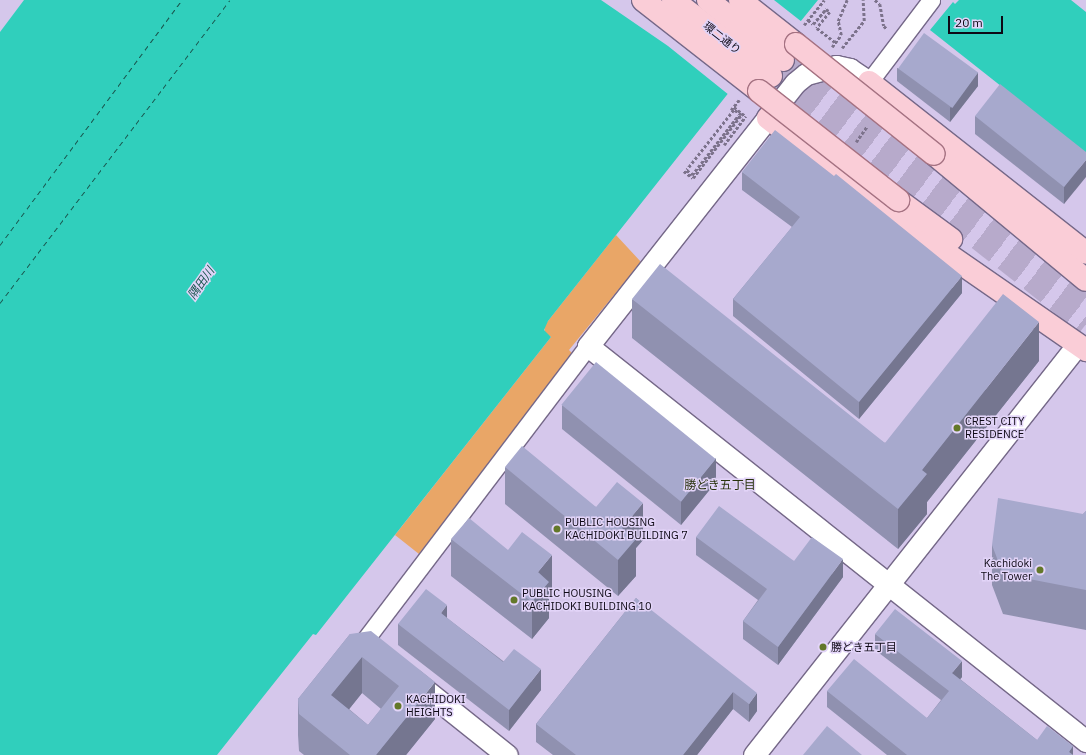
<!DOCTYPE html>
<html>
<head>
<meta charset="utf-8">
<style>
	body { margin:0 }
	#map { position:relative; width:1086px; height:755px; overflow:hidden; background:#d5c7eb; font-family:"IBM Plex Sans","Noto Sans JP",sans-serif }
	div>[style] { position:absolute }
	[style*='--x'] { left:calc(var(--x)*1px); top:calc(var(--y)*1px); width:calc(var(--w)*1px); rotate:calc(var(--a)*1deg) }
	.green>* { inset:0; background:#e9a667 }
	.water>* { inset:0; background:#30cfbc }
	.pier>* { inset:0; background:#d5c7eb }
	.ferry>* { height:1px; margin-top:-0.5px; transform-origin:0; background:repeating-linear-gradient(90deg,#18564e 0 5px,transparent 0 9px) }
	.primary-tunnel>* { height:22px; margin-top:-11px; transform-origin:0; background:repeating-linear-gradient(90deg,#b7aacb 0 22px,transparent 0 33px) }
	.path>* { height:2.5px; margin-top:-1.25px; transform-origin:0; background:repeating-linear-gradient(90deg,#7c728b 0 3px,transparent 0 5px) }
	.roads { filter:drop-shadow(1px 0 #756888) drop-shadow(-1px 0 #756888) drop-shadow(0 1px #756888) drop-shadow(0 -1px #756888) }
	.minor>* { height:17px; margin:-8.5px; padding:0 8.5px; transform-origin:8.5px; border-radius:8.5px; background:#fff }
	.tertiary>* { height:21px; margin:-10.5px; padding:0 10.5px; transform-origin:10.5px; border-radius:10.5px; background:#fff }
	.primary>* { height:22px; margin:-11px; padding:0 11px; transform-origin:11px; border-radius:11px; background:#facdd7 }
	.path-bridge>* { height:2.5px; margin-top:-1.25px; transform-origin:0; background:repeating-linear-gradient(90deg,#7c728b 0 3px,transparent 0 5px) }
	.bridges { filter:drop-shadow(1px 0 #a57282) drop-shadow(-1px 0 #a57282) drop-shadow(0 1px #a57282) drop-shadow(0 -1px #a57282) }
	.primary-bridge>* { height:22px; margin:-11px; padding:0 11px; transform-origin:11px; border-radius:11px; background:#facdd7 }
	.wall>* { inset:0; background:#9091b0 }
	.shaded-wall>* { inset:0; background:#757690 }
	.building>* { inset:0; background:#a7a9cd; transform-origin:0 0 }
	.dots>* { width:11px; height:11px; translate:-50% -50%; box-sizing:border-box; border:2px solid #e2d4f8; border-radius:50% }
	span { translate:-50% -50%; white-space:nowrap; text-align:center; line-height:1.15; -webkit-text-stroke:3px #e2d4f8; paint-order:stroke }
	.street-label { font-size:11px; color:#0e0915 }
	.poi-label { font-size:11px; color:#0e0915 }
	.left { translate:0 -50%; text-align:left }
	.right { translate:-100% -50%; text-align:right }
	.water-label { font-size:12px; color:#18564e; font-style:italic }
	.neighbourhood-label { font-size:12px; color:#29330d }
	.scale { position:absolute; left:948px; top:16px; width:55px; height:18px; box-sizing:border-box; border:2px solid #0e0915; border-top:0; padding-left:5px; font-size:12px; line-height:14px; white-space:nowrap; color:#0e0915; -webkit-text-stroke:3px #e2d4f8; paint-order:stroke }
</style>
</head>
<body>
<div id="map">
	<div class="green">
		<div style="clip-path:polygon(616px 235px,641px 262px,569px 350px,574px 355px,419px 554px,395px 535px,551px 337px,545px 333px,544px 326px)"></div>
	</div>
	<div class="water">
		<div style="clip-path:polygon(24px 0,818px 0,783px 43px,764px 48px,548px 321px,544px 330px,551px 337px,316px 635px,313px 634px,217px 755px,0 755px,0 32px)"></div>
		<div style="clip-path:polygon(959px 0,1071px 0,1086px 12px,1086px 153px,930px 30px,953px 2px,955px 4px)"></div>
	</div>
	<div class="pier">
		<div style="clip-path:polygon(601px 0,774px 0,802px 22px,785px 44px,765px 50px,729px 95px,668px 46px)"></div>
	</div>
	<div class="ferry">
		<div style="--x:0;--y:245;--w:305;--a:-53.4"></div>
		<div style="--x:0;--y:303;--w:380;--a:-52.8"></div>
	</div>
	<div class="primary-tunnel">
		<div style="--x:783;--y:60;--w:385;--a:38.1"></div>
		<div style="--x:771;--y:76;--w:401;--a:38.2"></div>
	</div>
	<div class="path">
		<div style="--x:875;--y:0;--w:6;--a:39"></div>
		<div style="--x:880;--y:4;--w:22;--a:80"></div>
		<div style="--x:884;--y:26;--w:4;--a:45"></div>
		<div style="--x:808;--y:20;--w:6;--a:39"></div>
		<div style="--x:813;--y:24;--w:20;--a:-49"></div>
		<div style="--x:826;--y:9;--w:5;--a:37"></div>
		<div style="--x:830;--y:12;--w:21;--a:129"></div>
		<div style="--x:817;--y:28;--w:23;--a:38"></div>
		<div style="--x:804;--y:25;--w:32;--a:-51"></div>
		<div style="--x:832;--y:47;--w:15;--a:-53"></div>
		<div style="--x:841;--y:35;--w:14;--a:-102"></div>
		<div style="--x:838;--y:21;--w:23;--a:-67"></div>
		<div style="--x:842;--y:48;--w:35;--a:-51"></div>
		<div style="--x:864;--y:21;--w:21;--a:-93"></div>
		<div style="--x:734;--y:107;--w:14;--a:39"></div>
		<div style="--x:731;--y:110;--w:13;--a:-51"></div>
		<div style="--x:734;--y:110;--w:76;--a:128.1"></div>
		<div style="--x:687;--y:170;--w:7;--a:45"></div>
		<div style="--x:692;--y:175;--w:75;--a:-52.1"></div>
		<div style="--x:738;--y:116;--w:6;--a:39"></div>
		<div style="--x:856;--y:142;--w:19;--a:-55"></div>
	</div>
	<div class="roads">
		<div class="minor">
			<div style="--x:869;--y:82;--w:103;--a:-52.9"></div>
			<div style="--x:364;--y:641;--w:370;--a:-52.8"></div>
		</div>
		<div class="tertiary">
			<div style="--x:869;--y:82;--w:23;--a:-146"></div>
			<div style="--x:850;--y:69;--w:14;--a:-168"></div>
			<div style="--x:836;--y:66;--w:31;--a:165"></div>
			<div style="--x:806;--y:74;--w:14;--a:141"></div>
			<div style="--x:795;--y:83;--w:335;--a:128.2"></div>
			<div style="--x:588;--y:346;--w:636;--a:38.42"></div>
			<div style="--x:413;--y:680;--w:120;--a:38.6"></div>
			<div style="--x:754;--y:755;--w:523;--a:-51.75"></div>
		</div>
		<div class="primary">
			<div style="--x:643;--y:0;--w:147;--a:38.1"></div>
			<div style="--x:673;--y:0;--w:124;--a:37.8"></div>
			<div style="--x:708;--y:0;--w:96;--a:38.7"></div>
			<div style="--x:740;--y:0;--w:71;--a:38.2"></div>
			<div style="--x:869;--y:82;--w:276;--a:38.2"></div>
			<div style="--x:768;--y:118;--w:188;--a:37.7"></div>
			<div style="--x:917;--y:233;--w:206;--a:34.7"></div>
			<div style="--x:934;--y:154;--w:197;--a:39.7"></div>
			<div style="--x:898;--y:200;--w:66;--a:36.3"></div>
		</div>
	</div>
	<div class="path-bridge">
		<div style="--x:724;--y:145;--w:36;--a:-53"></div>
		<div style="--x:684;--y:171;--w:11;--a:38"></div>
		<div style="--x:693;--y:178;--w:79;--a:-52.7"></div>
		<div style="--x:741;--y:115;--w:9;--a:-144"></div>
	</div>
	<div class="bridges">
		<div class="primary-bridge">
			<div style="--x:796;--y:44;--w:176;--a:38.6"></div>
			<div style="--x:759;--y:91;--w:177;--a:38.1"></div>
		</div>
	</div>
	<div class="wall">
		<div style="clip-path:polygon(897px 68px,978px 86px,950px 122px,897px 81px)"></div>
		<div style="clip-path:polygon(975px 116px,1086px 152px,1064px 204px,975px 134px)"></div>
		<div style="clip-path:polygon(742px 172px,962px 293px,859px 419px,733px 316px,733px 299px,792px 227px,742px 190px)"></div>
		<div style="clip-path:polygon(632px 299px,885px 443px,1039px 361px,927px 502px,927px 514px,898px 549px,632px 338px)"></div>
		<div style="clip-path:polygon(562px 405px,716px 482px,681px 525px,562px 429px)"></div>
		<div style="clip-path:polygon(505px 467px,596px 507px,643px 540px,636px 548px,636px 576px,618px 596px,505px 504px)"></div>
		<div style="clip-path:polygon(1086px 511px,1086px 630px,1003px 614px,992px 585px,992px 545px,1083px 514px)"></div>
		<div style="clip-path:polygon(696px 537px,794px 561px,843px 577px,778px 665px,743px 639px,743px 621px,758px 600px,696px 555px)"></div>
		<div style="clip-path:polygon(451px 539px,552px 591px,549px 595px,549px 618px,532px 639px,451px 576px)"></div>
		<div style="clip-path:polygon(636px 598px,757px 711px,749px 722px,733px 709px,697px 755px,553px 755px,536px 742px,536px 724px)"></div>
		<div style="clip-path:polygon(447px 618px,541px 690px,509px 731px,398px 645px,398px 624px)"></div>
		<div style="clip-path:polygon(evenodd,350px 634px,435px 719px,406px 755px,304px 755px,299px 751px,298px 735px,298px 699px,350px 634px,362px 693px,381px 709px,368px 725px,349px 709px,362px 693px)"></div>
		<div style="clip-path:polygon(875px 634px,962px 677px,960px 679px,1037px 740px,1073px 746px,1073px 755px,887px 755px,827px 707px,827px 691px,927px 718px,941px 700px,875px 650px)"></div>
	</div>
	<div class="shaded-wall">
		<div style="clip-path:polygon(978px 72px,978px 86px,950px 122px,950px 108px)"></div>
		<div style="clip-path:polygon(1086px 160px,1086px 177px,1064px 204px,1064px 187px)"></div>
		<div style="clip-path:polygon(962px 276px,962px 293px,859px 419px,859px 402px)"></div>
		<div style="clip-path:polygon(1039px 322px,1039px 361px,927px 502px,927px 514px,898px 549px,898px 509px,922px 470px)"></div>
		<div style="clip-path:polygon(716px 458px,716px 482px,681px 525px,681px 501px)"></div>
		<div style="clip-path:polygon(643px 503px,643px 540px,636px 548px,636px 576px,618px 596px,618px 560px,622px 528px)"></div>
		<div style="clip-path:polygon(552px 555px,552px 591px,549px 595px,549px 618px,532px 639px,532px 602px,538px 572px)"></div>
		<div style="clip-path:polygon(843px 559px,843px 577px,778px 665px,778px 647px)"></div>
		<div style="clip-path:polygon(447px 605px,447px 626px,441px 613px)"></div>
		<div style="clip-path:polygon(362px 657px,362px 693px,331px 732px,331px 695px)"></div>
		<div style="clip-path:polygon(962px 661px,962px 677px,952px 689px,952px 673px)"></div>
		<div style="clip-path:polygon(541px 669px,541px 690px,509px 731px,509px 710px)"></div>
		<div style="clip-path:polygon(435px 682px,435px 719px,406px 755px,376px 755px)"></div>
		<div style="clip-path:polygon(733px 692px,733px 709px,697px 755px,683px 755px)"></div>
		<div style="clip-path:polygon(757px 693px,757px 711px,749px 722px,749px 704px)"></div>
		<div style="clip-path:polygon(1073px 746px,1073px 755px,1069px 752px)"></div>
	</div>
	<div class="building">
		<div style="left:924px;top:33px;width:67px;height:44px;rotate:36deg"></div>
		<div style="clip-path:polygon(1000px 84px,1086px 152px,1086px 160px,1064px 187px,975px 116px)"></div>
		<div style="clip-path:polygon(775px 130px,834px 176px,836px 174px,962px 276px,859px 402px,733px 299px,800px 217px,742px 172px)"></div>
		<div style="clip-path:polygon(660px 264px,885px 443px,1003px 294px,1039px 322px,922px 470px,927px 474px,898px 509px,632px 299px)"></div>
		<div style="left:596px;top:362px;width:154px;height:55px;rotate:39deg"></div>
		<div style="clip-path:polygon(522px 446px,596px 507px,617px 482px,643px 503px,622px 528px,636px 539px,618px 560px,505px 467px)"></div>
		<div style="clip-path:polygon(998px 498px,1083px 514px,1086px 511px,1086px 590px,1003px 574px,992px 545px)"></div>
		<div style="clip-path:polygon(719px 506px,794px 561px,812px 537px,843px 559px,778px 647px,743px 621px,767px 589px,696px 537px)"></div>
		<div style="clip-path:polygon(469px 518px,508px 550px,522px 532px,552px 555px,538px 572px,549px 582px,532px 602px,451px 539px)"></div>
		<div style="clip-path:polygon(426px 589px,447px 605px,441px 613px,503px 662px,514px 649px,541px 669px,509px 710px,398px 624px)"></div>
		<div style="clip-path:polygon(636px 598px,757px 693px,749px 704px,733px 692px,683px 755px,576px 755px,536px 724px)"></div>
		<div style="clip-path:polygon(895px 609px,962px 661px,952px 673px,1037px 740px,1047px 726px,1073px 746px,1069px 752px,1073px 755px,907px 755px,827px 691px,854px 659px,927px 718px,949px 691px,875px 634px)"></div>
		<div style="clip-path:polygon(evenodd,371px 631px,435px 682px,376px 755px,350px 755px,299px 714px,298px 699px,350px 634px,371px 631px,362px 657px,399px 686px,368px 725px,331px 695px,362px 657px)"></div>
		<div style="clip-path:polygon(827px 726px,862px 755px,803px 755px)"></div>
	</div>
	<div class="dots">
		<div style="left:957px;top:428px;background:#637829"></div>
		<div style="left:557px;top:529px;background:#637829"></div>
		<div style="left:1040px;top:570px;background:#637829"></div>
		<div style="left:514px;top:600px;background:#637829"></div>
		<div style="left:823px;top:647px;background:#637829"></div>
		<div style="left:398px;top:706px;background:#637829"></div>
	</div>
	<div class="street-label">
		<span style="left:722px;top:38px;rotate:38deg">環二通り</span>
	</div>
	<div class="poi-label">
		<span class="left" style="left:965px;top:428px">CREST CITY<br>RESIDENCE</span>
		<span class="left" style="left:565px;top:529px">PUBLIC HOUSING<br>KACHIDOKI BUILDING 7</span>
		<span class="right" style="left:1032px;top:570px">Kachidoki<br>The Tower</span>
		<span class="left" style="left:522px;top:600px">PUBLIC HOUSING<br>KACHIDOKI BUILDING 10</span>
		<span class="left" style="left:831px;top:647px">勝どき五丁目</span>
		<span class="left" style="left:406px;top:706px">KACHIDOKI<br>HEIGHTS</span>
	</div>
	<div class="water-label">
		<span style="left:201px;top:283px;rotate:-55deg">隅田川</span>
	</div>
	<div class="neighbourhood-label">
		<span style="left:720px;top:485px">勝どき五丁目</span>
	</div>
	<div class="scale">20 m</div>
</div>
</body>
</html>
